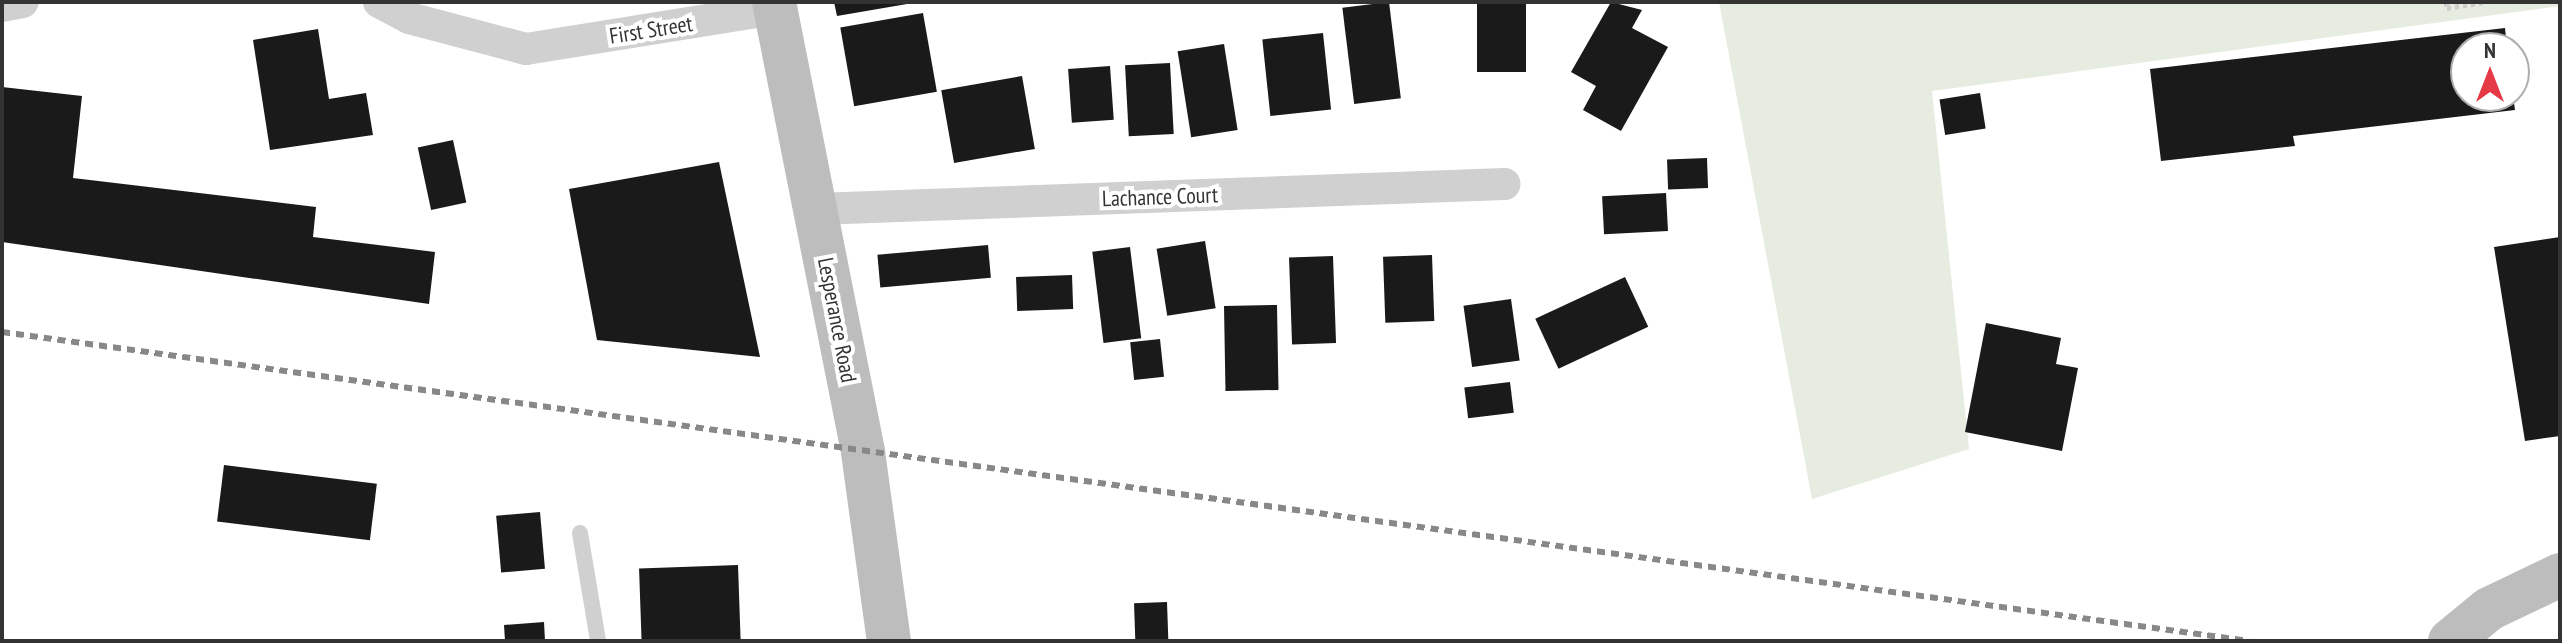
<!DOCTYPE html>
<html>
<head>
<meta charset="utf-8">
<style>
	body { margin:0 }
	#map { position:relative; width:2562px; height:643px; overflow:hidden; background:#fff; font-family:"PT Sans Narrow",sans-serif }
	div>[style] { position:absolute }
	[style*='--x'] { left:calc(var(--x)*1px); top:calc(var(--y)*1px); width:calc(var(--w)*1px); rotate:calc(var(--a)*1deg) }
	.green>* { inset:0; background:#e6ecdf }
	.building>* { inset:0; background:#1a1a1a; transform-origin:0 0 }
	.path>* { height:5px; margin-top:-2.5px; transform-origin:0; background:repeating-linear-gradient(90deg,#cdcdcd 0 4px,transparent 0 8px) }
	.service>* { height:16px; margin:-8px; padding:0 8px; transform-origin:8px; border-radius:8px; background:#d0d0d0 }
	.minor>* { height:32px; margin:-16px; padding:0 16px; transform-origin:16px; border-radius:16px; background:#d0d0d0 }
	.secondary>* { height:44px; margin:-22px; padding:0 22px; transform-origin:22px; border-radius:22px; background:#bdbdbd }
	.rail>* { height:6px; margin-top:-3px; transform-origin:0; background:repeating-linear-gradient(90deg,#888 0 8px,transparent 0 14px) }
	span { translate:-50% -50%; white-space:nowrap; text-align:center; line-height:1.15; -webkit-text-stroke:8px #fff; paint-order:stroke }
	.street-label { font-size:22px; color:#333 }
	.frame { position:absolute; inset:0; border:4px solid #333; pointer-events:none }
	.north { position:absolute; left:2450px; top:32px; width:80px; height:80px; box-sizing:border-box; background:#fff; border:2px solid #adadad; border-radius:50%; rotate:0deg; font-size:22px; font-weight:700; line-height:32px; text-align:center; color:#333 }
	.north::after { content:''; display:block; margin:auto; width:28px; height:36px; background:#e63946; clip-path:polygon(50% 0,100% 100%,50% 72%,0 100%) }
</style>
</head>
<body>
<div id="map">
	<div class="green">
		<div style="clip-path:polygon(1719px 2px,2560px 2px,2560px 6px,1932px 91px,1969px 449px,1812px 499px)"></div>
	</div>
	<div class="building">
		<div style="clip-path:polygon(834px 2px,907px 2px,907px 4px,837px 16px)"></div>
		<div style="left:1389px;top:2px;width:97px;height:47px;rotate:83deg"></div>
		<div style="left:1477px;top:2px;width:49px;height:70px"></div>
		<div style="clip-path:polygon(1611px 2px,1642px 10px,1632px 28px,1668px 47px,1621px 131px,1583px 110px,1596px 86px,1571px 72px)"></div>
		<div style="left:923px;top:13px;width:80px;height:84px;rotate:80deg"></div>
		<div style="clip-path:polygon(2505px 28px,2507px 48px,2466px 48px,2466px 96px,2513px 96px,2515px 110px,2293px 136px,2295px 146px,2161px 161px,2150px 69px)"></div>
		<div style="clip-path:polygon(318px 29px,329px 99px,366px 93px,373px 135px,270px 150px,253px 40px)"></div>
		<div style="left:1323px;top:33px;width:77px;height:61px;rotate:84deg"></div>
		<div style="left:1224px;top:44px;width:87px;height:47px;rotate:81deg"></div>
		<div style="left:1170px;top:63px;width:71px;height:45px;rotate:87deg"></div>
		<div style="left:1110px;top:66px;width:54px;height:42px;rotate:86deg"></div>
		<div style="left:1022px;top:76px;width:74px;height:82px;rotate:80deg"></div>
		<div style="clip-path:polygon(2px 87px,82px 96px,73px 178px,316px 207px,313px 237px,435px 252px,429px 304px,2px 242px)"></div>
		<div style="left:1980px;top:93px;width:36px;height:41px;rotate:81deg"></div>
		<div style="left:453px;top:140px;width:64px;height:36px;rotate:78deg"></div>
		<div style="left:1707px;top:158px;width:30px;height:40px;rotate:88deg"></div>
		<div style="clip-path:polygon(719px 162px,760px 357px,597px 340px,569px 189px)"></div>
		<div style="left:1666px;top:193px;width:38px;height:64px;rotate:87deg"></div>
		<div style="clip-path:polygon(2560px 237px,2560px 436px,2525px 441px,2494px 247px)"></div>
		<div style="left:1205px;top:241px;width:68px;height:49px;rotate:81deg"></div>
		<div style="left:988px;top:245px;width:33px;height:111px;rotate:85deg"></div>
		<div style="left:1130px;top:247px;width:92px;height:38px;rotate:83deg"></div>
		<div style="left:1432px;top:255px;width:66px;height:49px;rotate:88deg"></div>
		<div style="left:1333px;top:256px;width:87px;height:44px;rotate:88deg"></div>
		<div style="left:1072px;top:275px;width:34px;height:56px;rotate:88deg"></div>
		<div style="left:1625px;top:277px;width:55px;height:99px;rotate:65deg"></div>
		<div style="left:1511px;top:299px;width:62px;height:48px;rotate:82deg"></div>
		<div style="left:1277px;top:305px;width:85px;height:53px;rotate:89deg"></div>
		<div style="clip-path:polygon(1986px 323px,2061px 338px,2056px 364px,2078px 368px,2062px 451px,1965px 432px)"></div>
		<div style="left:1160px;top:339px;width:38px;height:30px;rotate:84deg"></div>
		<div style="left:1510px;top:382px;width:31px;height:46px;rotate:83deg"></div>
		<div style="left:224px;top:465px;width:154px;height:57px;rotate:7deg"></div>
		<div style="left:540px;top:512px;width:57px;height:44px;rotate:85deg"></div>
		<div style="left:738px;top:565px;width:76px;height:99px;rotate:88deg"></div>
		<div style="left:1167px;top:602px;width:37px;height:33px;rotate:88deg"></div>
		<div style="clip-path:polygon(544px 622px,545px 641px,505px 641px,504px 625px)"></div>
	</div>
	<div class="path">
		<div style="--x:2446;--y:2;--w:6;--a:81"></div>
		<div style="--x:2447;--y:8;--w:38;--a:-9"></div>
	</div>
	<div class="service">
		<div style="--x:580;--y:533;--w:109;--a:80.5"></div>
	</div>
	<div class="minor">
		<div style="--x:379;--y:2;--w:34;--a:28"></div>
		<div style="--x:409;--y:18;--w:121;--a:14.8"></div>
		<div style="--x:526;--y:49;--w:252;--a:-9.1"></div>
		<div style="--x:2;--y:6;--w:21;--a:-11"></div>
		<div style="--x:816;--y:209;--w:689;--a:-2.08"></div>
	</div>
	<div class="secondary">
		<div style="--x:774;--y:2;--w:459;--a:78.8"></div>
		<div style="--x:863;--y:452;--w:191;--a:82.2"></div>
		<div style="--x:2450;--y:641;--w:50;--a:-39.4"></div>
		<div style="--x:2489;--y:609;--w:79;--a:-25.6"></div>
	</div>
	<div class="rail">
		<div style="--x:2;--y:332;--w:2268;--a:7.83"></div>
	</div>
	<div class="street-label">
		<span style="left:651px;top:30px;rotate:-9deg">First Street</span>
		<span style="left:1160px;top:197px;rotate:-2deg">Lachance Court</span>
		<span style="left:837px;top:320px;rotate:79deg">Lesperance Road</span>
	</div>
	<div class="frame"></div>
	<div class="north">N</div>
</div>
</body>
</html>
